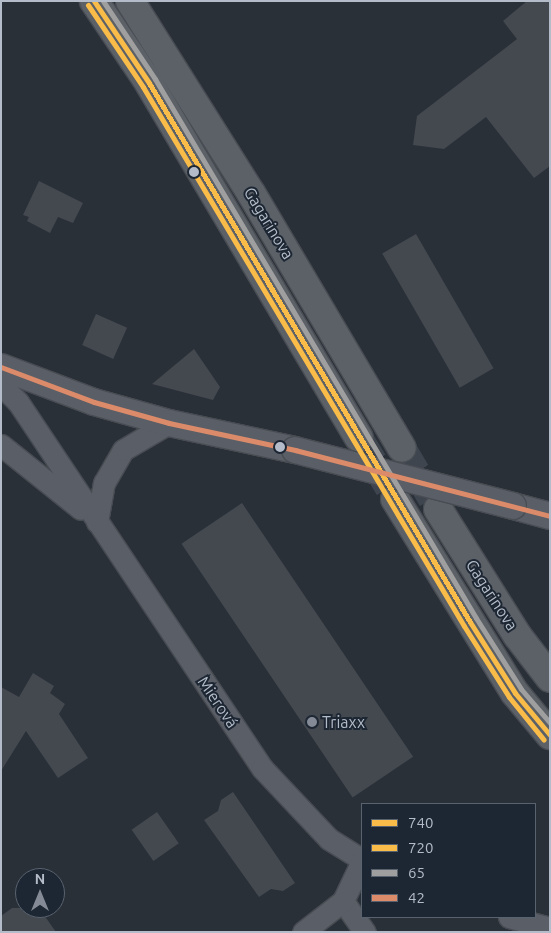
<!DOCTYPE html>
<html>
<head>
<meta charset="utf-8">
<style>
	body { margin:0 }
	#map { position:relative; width:551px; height:933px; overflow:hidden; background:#2a3038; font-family:Ubuntu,sans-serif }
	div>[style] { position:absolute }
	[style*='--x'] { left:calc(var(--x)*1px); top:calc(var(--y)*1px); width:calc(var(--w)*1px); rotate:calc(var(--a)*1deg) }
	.building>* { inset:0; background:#444950; transform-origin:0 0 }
	.primary-tunnel>* { height:28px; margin-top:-14px; transform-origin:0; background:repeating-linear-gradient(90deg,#3f454e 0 28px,transparent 0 42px) }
	.roads { filter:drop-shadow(1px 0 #484c53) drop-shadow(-1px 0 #484c53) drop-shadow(0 1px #484c53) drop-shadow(0 -1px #484c53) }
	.minor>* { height:21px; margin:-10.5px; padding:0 10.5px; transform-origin:10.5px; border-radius:10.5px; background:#5a5e66 }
	.tertiary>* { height:26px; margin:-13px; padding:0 13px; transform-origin:13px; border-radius:13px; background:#5a5e66 }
	.primary>* { height:28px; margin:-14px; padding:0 14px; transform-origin:14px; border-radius:14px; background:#5c6168 }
	.bridges { filter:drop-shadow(1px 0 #484c53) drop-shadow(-1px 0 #484c53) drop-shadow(0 1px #484c53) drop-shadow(0 -1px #484c53) }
	.tertiary-bridge>* { height:26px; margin:-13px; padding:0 13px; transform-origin:13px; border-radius:13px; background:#5a5e66 }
	.bus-1>* { height:5px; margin:-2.5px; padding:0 2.5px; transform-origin:2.5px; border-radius:2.5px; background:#fabc48 }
	.bus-2>* { height:5px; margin:-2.5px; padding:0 2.5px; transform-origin:2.5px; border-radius:2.5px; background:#fabc48 }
	.bus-3>* { height:5px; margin:-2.5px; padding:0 2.5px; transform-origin:2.5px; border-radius:2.5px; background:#9f9f9f }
	.bus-4>* { height:5px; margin:-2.5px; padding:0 2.5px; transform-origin:2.5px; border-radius:2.5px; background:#db8b69 }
	.dots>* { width:14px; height:14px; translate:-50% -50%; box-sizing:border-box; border:2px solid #1d2633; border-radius:50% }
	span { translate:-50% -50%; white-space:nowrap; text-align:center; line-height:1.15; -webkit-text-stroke:4px #1d2633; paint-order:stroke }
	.street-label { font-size:16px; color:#b4bcc9 }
	.poi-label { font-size:16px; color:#b4bcc9 }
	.left { translate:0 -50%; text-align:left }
	.frame { position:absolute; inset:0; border:2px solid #b4bcc9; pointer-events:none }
	.legend { position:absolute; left:361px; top:803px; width:175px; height:115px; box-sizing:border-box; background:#1d2633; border:1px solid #59626f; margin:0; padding:6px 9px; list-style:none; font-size:15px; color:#b4bcc9 }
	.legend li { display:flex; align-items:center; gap:10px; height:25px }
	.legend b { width:25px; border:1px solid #59626f }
	.north { position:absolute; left:15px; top:868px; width:50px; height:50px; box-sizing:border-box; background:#1d2633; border:1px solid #59626f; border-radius:50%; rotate:0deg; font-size:14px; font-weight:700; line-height:20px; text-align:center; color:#b4bcc9 }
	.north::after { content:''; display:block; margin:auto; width:18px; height:22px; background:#848b96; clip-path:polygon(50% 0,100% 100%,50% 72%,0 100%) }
</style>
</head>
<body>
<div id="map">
	<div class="building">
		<div style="clip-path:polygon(527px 1px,550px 1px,550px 166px,534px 178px,486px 117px,444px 149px,413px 145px,417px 116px,517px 39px,503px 21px)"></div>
		<div style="clip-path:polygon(39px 181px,83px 203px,73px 223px,58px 217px,50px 233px,27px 221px,29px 217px,23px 215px)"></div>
		<div style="left:416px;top:234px;width:155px;height:39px;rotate:60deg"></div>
		<div style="left:96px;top:314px;width:34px;height:34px;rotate:24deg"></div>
		<div style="clip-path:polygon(194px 349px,220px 387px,213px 400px,152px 384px)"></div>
		<div style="left:242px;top:503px;width:306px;height:73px;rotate:56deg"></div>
		<div style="clip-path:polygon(33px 673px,54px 686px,50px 693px,65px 704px,59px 714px,88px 758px,58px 778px,26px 731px,1px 771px,1px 687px,19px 697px)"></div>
		<div style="clip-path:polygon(233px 792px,295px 883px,283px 891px,271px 889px,259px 897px,204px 820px,218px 811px,221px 800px)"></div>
		<div style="left:157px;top:812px;width:38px;height:31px;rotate:55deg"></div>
		<div style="clip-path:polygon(12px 908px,39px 908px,56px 932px,1px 932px,1px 916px)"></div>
	</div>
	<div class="primary-tunnel">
		<div style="--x:359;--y:438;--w:58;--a:59"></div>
		<div style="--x:402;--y:448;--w:59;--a:59.5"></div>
	</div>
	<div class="roads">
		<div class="minor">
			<div style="--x:1;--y:385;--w:24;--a:45"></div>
			<div style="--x:18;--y:402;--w:440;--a:56.3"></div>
			<div style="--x:262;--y:768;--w:98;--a:46.7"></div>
			<div style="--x:329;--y:839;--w:39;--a:32"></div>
			<div style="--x:1;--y:445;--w:102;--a:38.7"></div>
			<div style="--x:97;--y:522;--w:40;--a:-80"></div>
			<div style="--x:104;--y:483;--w:38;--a:-60"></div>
			<div style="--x:123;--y:450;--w:53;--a:-30.4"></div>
			<div style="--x:343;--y:901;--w:38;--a:55"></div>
			<div style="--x:509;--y:917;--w:42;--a:15"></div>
			<div style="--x:303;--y:932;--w:51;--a:-37.8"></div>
			<div style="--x:343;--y:901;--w:44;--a:-64.6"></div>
		</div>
		<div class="tertiary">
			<div style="--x:1;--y:367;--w:99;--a:20.6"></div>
			<div style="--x:94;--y:402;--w:78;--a:15.6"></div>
			<div style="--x:169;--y:423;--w:129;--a:12.1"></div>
			<div style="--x:513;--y:506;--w:38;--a:15"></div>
		</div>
		<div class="primary">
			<div style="--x:94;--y:1;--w:99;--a:56.1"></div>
			<div style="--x:149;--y:83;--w:412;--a:59.4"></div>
			<div style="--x:130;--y:1;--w:227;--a:57.8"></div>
			<div style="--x:251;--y:193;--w:296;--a:59.4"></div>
			<div style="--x:395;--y:499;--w:228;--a:58.3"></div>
			<div style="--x:515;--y:693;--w:55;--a:50.2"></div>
			<div style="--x:438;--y:509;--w:149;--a:57.9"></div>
			<div style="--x:517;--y:635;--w:54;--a:52.5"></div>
		</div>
	</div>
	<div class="bridges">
		<div class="tertiary-bridge">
			<div style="--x:295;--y:450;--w:225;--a:14.4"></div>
		</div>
	</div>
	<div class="bus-1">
		<div style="--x:94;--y:1;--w:99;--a:56.1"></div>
		<div style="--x:149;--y:83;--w:627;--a:59.22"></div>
		<div style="--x:470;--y:622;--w:84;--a:57.6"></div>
		<div style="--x:515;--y:693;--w:55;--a:50.2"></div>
	</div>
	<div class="bus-2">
		<div style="--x:88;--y:5;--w:99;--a:56.1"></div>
		<div style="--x:143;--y:87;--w:627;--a:59.22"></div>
		<div style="--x:464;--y:626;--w:84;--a:57.6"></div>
		<div style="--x:509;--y:697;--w:55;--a:50.9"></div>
	</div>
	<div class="bus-3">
		<div style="--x:103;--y:1;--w:94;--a:56.3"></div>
		<div style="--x:155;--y:79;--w:627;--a:59.22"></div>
		<div style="--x:476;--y:618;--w:84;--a:57.6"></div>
		<div style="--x:521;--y:689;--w:45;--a:49.5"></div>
	</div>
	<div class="bus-4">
		<div style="--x:1;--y:367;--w:99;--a:20.6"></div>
		<div style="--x:94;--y:402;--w:78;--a:15.6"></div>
		<div style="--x:169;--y:423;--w:129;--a:12.1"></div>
		<div style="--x:295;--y:450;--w:263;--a:14.5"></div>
	</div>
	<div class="dots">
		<div style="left:194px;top:172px;background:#b4bcc9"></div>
		<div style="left:280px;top:447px;background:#b4bcc9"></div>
		<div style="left:312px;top:722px;background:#848b96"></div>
	</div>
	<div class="street-label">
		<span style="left:269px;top:223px;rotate:59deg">Gagarinova</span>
		<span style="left:492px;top:595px;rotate:57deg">Gagarinova</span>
		<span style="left:218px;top:702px;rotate:56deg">Mierová</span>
	</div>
	<div class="poi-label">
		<span class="left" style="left:322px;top:722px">Triaxx</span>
	</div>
	<div class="frame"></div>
	<ul class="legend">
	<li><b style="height:6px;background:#fabc48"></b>740</li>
	<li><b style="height:6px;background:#fabc48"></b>720</li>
	<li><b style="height:6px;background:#9f9f9f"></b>65</li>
	<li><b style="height:6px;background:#db8b69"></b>42</li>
	</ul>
	<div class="north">N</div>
</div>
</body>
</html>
